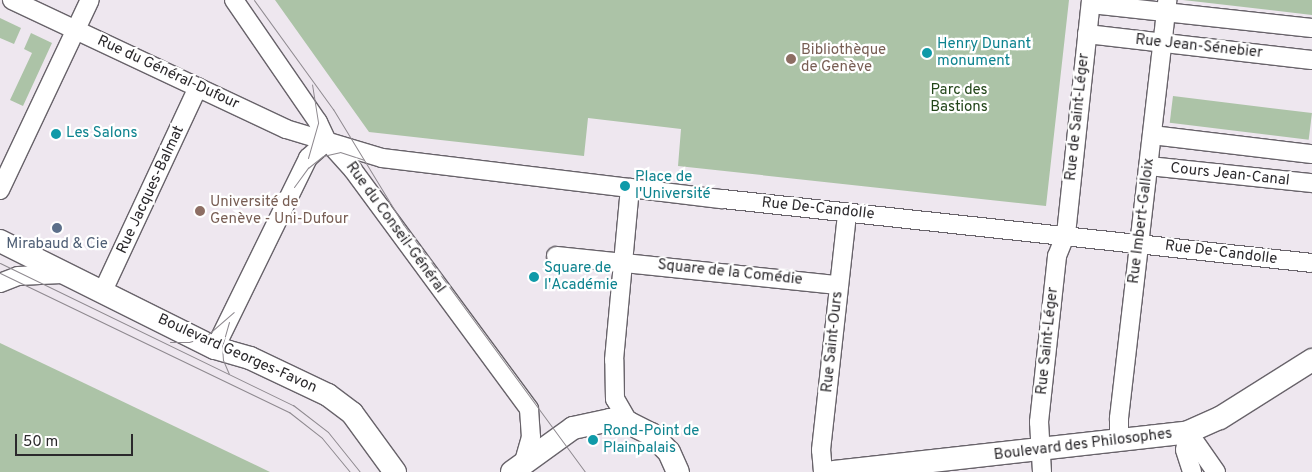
<!DOCTYPE html>
<html>
<head>
<meta charset="utf-8">
<style>
	body { margin:0 }
	#map { position:relative; width:1312px; height:472px; overflow:hidden; background:#eee7ef; font-family:Overpass,sans-serif }
	div>[style] { position:absolute }
	[style*='--x'] { left:calc(var(--x)*1px); top:calc(var(--y)*1px); width:calc(var(--w)*1px); rotate:calc(var(--a)*1deg) }
	.green>* { inset:0; background:#acc3a7; transform-origin:0 0 }
	.roads { filter:drop-shadow(1px 0 #68636a) drop-shadow(-1px 0 #68636a) drop-shadow(0 1px #68636a) drop-shadow(0 -1px #68636a) }
	.minor>* { height:18px; margin:-9px; padding:0 9px; transform-origin:9px; border-radius:9px; background:#fff }
	.major>* { height:22px; margin:-11px; padding:0 11px; transform-origin:11px; border-radius:11px; background:#fff }
	.tram>* { height:1px; margin:-0.5px; padding:0 0.5px; transform-origin:0.5px; border-radius:0.5px; background:#8e898f }
	.dots>* { width:14px; height:14px; translate:-50% -50%; box-sizing:border-box; border:2px solid #fff; border-radius:50% }
	span { translate:-50% -50%; white-space:nowrap; text-align:center; line-height:1.15; -webkit-text-stroke:4.5px #fff; paint-order:stroke }
	.culture-label { font-size:15px; color:#0d838f }
	.left { translate:0 -50%; text-align:left }
	.street-label { font-size:15px; color:#2b292c }
	.education-label { font-size:15px; color:#785e54 }
	.park-label { font-size:15px; color:#224519 }
	.service-label { font-size:15px; color:#4e5e75 }
	.scale { position:absolute; left:15px; top:434px; width:118px; height:22px; box-sizing:border-box; border:2px solid #2b292c; border-top:0; padding-left:6px; font-size:15px; line-height:18px; white-space:nowrap; color:#2b292c; -webkit-text-stroke:4px #fff; paint-order:stroke }
</style>
</head>
<body>
<div id="map">
	<div class="green">
		<div style="clip-path:polygon(275px 0,1069px 0,1046px 206px,678px 166px,681px 129px,588px 118px,584px 156px,369px 132px)"></div>
		<div style="clip-path:polygon(1183px 0,1312px 0,1312px 15px)"></div>
		<div style="clip-path:polygon(0 18px,21px 28px,14px 44px,0 38px)"></div>
		<div style="clip-path:polygon(31px 33px,52px 43px,23px 106px,10px 100px,32px 53px,24px 49px)"></div>
		<div style="left:1173px;top:96px;width:140px;height:27px;rotate:7deg"></div>
		<div style="clip-path:polygon(0 343px,86px 384px,270px 472px,0 472px)"></div>
	</div>
	<div class="roads">
		<div class="minor">
			<div style="--x:12;--y:0;--w:303;--a:25.2"></div>
			<div style="--x:286;--y:129;--w:100;--a:16.8"></div>
			<div style="--x:382;--y:158;--w:343;--a:6.9"></div>
			<div style="--x:723;--y:199;--w:592;--a:6.2"></div>
			<div style="--x:234;--y:0;--w:148;--a:55.5"></div>
			<div style="--x:318;--y:122;--w:21;--a:65"></div>
			<div style="--x:327;--y:141;--w:39;--a:48"></div>
			<div style="--x:353;--y:170;--w:297;--a:53.6"></div>
			<div style="--x:529;--y:409;--w:28;--a:86"></div>
			<div style="--x:531;--y:437;--w:26;--a:106"></div>
			<div style="--x:1091;--y:4;--w:222;--a:6.2"></div>
			<div style="--x:1087;--y:34;--w:226;--a:6.6"></div>
			<div style="--x:1152;--y:135;--w:161;--a:6.8"></div>
			<div style="--x:1149;--y:166;--w:164;--a:6"></div>
			<div style="--x:0;--y:190;--w:210;--a:-64.7"></div>
			<div style="--x:556;--y:256;--w:284;--a:5.9"></div>
			<div style="--x:0;--y:283;--w:19;--a:-21"></div>
			<div style="--x:18;--y:276;--w:44;--a:-2.6"></div>
			<div style="--x:102;--y:293;--w:227;--a:-65"></div>
			<div style="--x:215;--y:348;--w:212;--a:-63.9"></div>
			<div style="--x:308;--y:158;--w:25;--a:-42"></div>
			<div style="--x:629;--y:423;--w:28;--a:-120"></div>
			<div style="--x:615;--y:399;--w:39;--a:-91"></div>
			<div style="--x:614;--y:360;--w:173;--a:-84.7"></div>
			<div style="--x:1188;--y:432;--w:49;--a:55"></div>
			<div style="--x:1188;--y:432;--w:18;--a:99"></div>
			<div style="--x:1185;--y:450;--w:23;--a:72"></div>
			<div style="--x:1119;--y:441;--w:23;--a:-90"></div>
			<div style="--x:1119;--y:418;--w:421;--a:-83.4"></div>
			<div style="--x:823;--y:472;--w:22;--a:-95"></div>
			<div style="--x:821;--y:450;--w:238;--a:-83.7"></div>
			<div style="--x:1042;--y:472;--w:50;--a:-93.4"></div>
			<div style="--x:1039;--y:422;--w:167;--a:-83.8"></div>
			<div style="--x:1057;--y:256;--w:24;--a:-68"></div>
			<div style="--x:1066;--y:234;--w:235;--a:-83.9"></div>
		</div>
		<div class="major">
			<div style="--x:0;--y:241;--w:240;--a:26.5"></div>
			<div style="--x:215;--y:348;--w:36;--a:16"></div>
			<div style="--x:250;--y:358;--w:86;--a:25.4"></div>
			<div style="--x:328;--y:395;--w:30;--a:37"></div>
			<div style="--x:352;--y:413;--w:73;--a:53.9"></div>
			<div style="--x:512;--y:472;--w:75;--a:-35.8"></div>
			<div style="--x:573;--y:428;--w:38;--a:-12"></div>
			<div style="--x:610;--y:420;--w:19;--a:9"></div>
			<div style="--x:629;--y:423;--w:25;--a:27"></div>
			<div style="--x:651;--y:434;--w:25;--a:45"></div>
			<div style="--x:669;--y:452;--w:22;--a:66"></div>
			<div style="--x:834;--y:472;--w:356;--a:-6.4"></div>
			<div style="--x:1188;--y:432;--w:35;--a:-24"></div>
			<div style="--x:1220;--y:418;--w:109;--a:-32.2"></div>
		</div>
	</div>
	<div class="tram">
		<div style="--x:254;--y:0;--w:135;--a:54.1"></div>
		<div style="--x:333;--y:109;--w:135;--a:58.7"></div>
		<div style="--x:403;--y:224;--w:308;--a:53.7"></div>
		<div style="--x:308;--y:158;--w:37;--a:-74"></div>
		<div style="--x:318;--y:122;--w:38;--a:-99"></div>
		<div style="--x:294;--y:187;--w:24;--a:-54"></div>
		<div style="--x:308;--y:168;--w:19;--a:-39"></div>
		<div style="--x:323;--y:156;--w:17;--a:-13"></div>
		<div style="--x:340;--y:152;--w:25;--a:18"></div>
		<div style="--x:0;--y:263;--w:326;--a:25.9"></div>
		<div style="--x:293;--y:405;--w:44;--a:37.6"></div>
		<div style="--x:328;--y:432;--w:51;--a:51.3"></div>
		<div style="--x:0;--y:273;--w:321;--a:25.7"></div>
		<div style="--x:289;--y:412;--w:42;--a:38.2"></div>
		<div style="--x:322;--y:438;--w:44;--a:50.5"></div>
		<div style="--x:229;--y:322;--w:25;--a:106"></div>
		<div style="--x:222;--y:346;--w:14;--a:86"></div>
		<div style="--x:223;--y:360;--w:15;--a:67"></div>
		<div style="--x:170;--y:342;--w:19;--a:0"></div>
		<div style="--x:189;--y:342;--w:17;--a:-17"></div>
		<div style="--x:205;--y:337;--w:38;--a:-41"></div>
	</div>
	<div class="dots">
		<div style="left:927px;top:53px;background:#0f9aa8"></div>
		<div style="left:791px;top:59px;background:#8d6e63"></div>
		<div style="left:56px;top:134px;background:#0f9aa8"></div>
		<div style="left:625px;top:186px;background:#0f9aa8"></div>
		<div style="left:200px;top:211px;background:#8d6e63"></div>
		<div style="left:57px;top:228px;background:#5c6f8a"></div>
		<div style="left:534px;top:277px;background:#0f9aa8"></div>
		<div style="left:593px;top:440px;background:#0f9aa8"></div>
	</div>
	<div class="culture-label">
		<span class="left" style="left:937px;top:53px">Henry Dunant<br>monument</span>
		<span class="left" style="left:66px;top:134px">Les Salons</span>
		<span class="left" style="left:635px;top:186px">Place de<br>l'Université</span>
		<span class="left" style="left:544px;top:277px">Square de<br>l'Académie</span>
		<span class="left" style="left:603px;top:440px">Rond-Point de<br>Plainpalais</span>
	</div>
	<div class="street-label">
		<span style="left:1199px;top:47px;rotate:6deg">Rue Jean-Sénebier</span>
		<span style="left:168px;top:73px;rotate:25deg">Rue du Général-Dufour</span>
		<span style="left:1078px;top:117px;rotate:-84deg">Rue de Saint-Léger</span>
		<span style="left:1230px;top:175px;rotate:6deg">Cours Jean-Canal</span>
		<span style="left:151px;top:190px;rotate:-65deg">Rue Jacques-Balmat</span>
		<span style="left:818px;top:209px;rotate:6deg">Rue De-Candolle</span>
		<span style="left:1142px;top:221px;rotate:-83deg">Rue Imbert-Galloix</span>
		<span style="left:395px;top:228px;rotate:54deg">Rue du Conseil-Général</span>
		<span style="left:1221px;top:253px;rotate:7deg">Rue De-Candolle</span>
		<span style="left:730px;top:273px;rotate:6deg">Square de la Comédie</span>
		<span style="left:1048px;top:341px;rotate:-84deg">Rue Saint-Léger</span>
		<span style="left:833px;top:342px;rotate:-84deg">Rue Saint-Ours</span>
		<span style="left:237px;top:354px;rotate:24deg">Boulevard Georges-Favon</span>
		<span style="left:1083px;top:445px;rotate:-7deg">Boulevard des Philosophes</span>
	</div>
	<div class="education-label">
		<span class="left" style="left:801px;top:59px">Bibliothèque<br>de Genève</span>
		<span class="left" style="left:210px;top:211px">Université de<br>Genève - Uni-Dufour</span>
	</div>
	<div class="park-label">
		<span style="left:959px;top:99px">Parc des<br>Bastions</span>
	</div>
	<div class="service-label">
		<span style="left:57px;top:245px">Mirabaud &amp; Cie</span>
	</div>
	<div class="scale">50 m</div>
</div>
</body>
</html>
